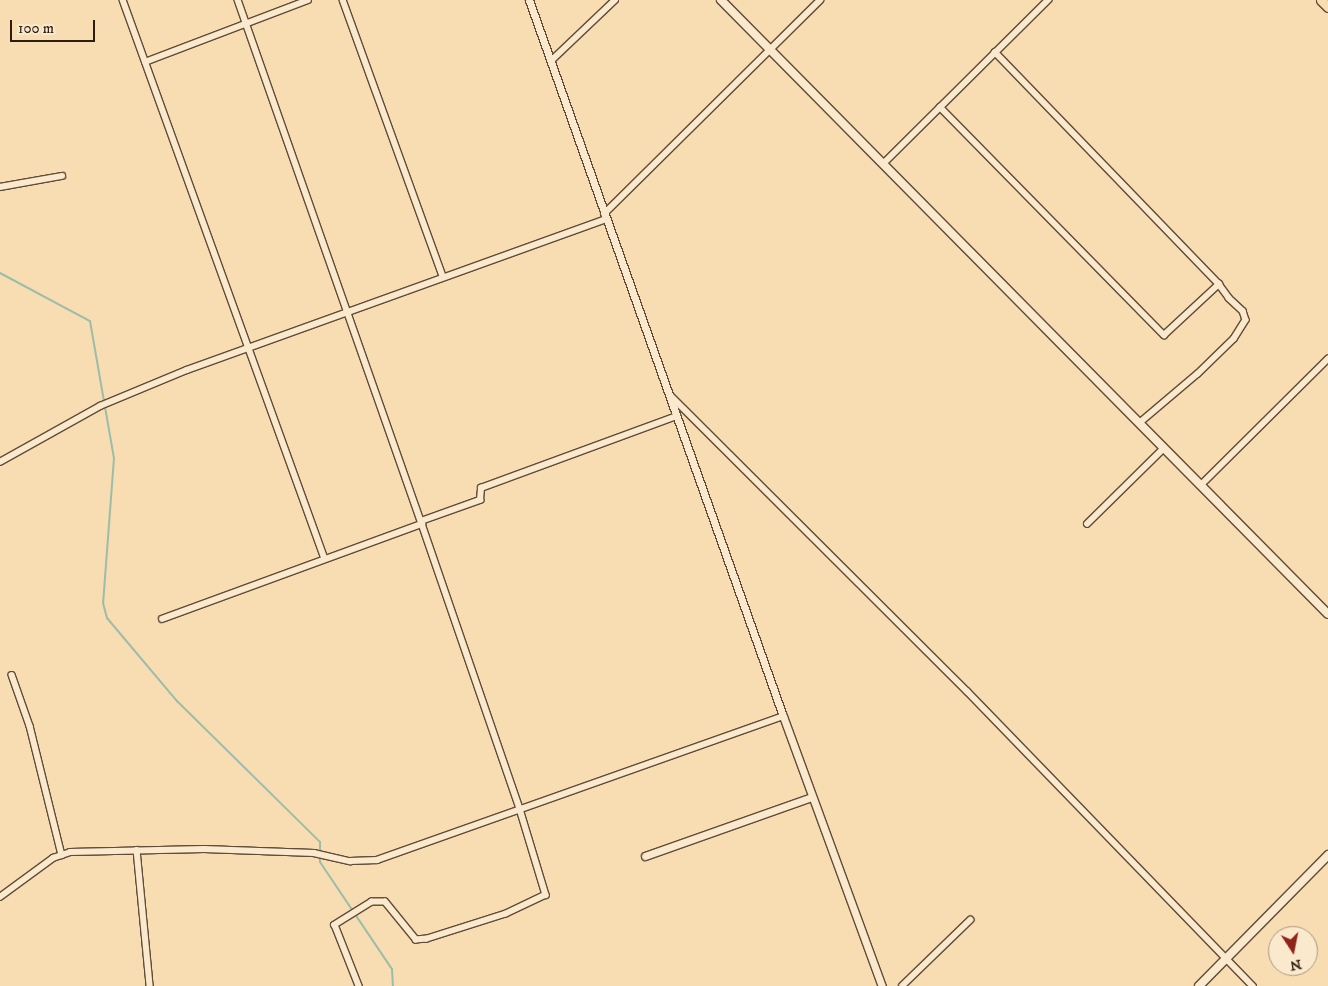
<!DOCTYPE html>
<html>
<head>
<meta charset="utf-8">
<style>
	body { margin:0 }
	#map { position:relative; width:1328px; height:986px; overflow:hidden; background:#f7ddb1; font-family:"IM FELL DW Pica",serif }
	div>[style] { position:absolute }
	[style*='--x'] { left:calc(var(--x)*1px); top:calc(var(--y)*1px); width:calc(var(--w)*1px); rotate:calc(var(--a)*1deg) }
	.stream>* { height:2px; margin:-1px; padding:0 1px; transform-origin:1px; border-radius:1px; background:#9dbcaa }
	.roads { filter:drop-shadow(1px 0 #604c38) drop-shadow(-1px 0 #604c38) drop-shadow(0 1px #604c38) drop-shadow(0 -1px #604c38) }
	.minor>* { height:5.5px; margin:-2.75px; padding:0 2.75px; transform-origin:2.75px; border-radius:2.75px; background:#fae9cc }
	.tertiary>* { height:7px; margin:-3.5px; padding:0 3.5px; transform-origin:3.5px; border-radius:3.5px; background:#fae9cc }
	.secondary>* { height:8px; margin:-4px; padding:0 4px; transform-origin:4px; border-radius:4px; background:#fae9cc }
	.trunk>* { height:9px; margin:-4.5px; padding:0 4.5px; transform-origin:4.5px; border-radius:4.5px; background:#f7ddb1 }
	span { translate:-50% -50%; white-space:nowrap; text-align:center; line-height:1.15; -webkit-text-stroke:5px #fae9cc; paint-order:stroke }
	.north { position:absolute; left:1268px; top:926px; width:50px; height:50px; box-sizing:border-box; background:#fae9cc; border:1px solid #a89781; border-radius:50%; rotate:169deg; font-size:14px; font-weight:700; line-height:20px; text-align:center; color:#2e1c10 }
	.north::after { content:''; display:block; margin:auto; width:18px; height:22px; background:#8f2418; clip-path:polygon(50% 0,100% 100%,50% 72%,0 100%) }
	.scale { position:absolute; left:10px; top:20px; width:85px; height:22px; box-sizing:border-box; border:2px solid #2e1c10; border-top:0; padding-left:6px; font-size:15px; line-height:18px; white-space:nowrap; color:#2e1c10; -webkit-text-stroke:4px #fae9cc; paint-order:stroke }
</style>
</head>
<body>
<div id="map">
	<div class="stream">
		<div style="--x:0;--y:273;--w:102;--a:28.1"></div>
		<div style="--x:90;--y:321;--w:139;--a:80.1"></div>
		<div style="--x:114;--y:458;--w:145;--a:94.3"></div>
		<div style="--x:103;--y:603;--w:16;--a:75"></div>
		<div style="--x:107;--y:618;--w:109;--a:49.9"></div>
		<div style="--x:177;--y:701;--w:201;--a:44.6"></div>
		<div style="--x:320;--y:842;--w:20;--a:90"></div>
		<div style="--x:320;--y:862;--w:129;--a:56.1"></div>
		<div style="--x:392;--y:969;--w:17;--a:87"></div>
	</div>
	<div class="roads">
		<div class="minor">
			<div style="--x:123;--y:0;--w:594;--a:70.13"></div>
			<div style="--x:238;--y:0;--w:555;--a:70.65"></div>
			<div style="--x:422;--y:524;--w:301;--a:71"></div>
			<div style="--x:520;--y:809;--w:90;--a:73.2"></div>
			<div style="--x:546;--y:895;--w:44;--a:154.6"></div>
			<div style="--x:506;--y:914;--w:83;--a:162.4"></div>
			<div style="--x:427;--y:939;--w:11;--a:175"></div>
			<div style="--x:416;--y:940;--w:49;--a:-129.2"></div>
			<div style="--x:385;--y:902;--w:13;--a:180"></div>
			<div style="--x:372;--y:902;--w:44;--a:148.1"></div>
			<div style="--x:335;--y:925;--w:66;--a:68.5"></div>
			<div style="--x:343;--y:0;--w:294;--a:70.1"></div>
			<div style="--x:995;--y:52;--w:322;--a:46"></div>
			<div style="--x:551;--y:61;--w:88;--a:-43.6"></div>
			<div style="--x:145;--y:62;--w:174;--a:-20.8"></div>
			<div style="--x:940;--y:107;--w:320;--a:45.5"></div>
			<div style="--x:1164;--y:335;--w:75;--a:-42.8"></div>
			<div style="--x:1219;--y:284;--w:17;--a:54"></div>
			<div style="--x:1229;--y:298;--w:19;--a:43"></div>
			<div style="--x:1243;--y:311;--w:9;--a:72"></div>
			<div style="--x:1246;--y:320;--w:22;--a:122"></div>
			<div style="--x:1234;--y:339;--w:50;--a:135.8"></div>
			<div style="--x:1198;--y:374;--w:76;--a:139.8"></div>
			<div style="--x:883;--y:164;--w:233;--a:-44.8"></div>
			<div style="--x:0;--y:187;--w:63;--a:-10.1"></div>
			<div style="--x:604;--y:214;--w:304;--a:-44.7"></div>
			<div style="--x:671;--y:396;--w:418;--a:44.9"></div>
			<div style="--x:967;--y:691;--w:411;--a:45.9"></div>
			<div style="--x:0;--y:462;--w:115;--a:-29.2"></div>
			<div style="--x:100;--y:406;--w:94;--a:-22.5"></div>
			<div style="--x:187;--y:370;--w:445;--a:-19.8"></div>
			<div style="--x:1201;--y:485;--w:179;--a:-44.8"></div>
			<div style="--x:421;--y:521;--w:63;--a:-19.6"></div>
			<div style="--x:480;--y:500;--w:12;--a:-85"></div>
			<div style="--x:481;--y:488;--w:209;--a:-20.2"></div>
			<div style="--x:1087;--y:524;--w:108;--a:-44.6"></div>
			<div style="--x:162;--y:619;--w:277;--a:-20.1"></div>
			<div style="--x:12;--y:675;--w:54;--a:70.6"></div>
			<div style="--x:30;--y:726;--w:133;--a:76.1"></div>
			<div style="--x:137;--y:850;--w:137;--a:84.5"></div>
			<div style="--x:0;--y:897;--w:66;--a:-36.3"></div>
			<div style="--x:53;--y:858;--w:18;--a:-19"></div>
			<div style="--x:70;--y:852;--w:134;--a:-1.3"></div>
			<div style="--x:204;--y:849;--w:110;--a:2.1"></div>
			<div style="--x:314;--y:853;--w:37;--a:13"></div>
			<div style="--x:350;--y:861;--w:27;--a:-2"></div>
			<div style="--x:377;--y:860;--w:431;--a:-19.5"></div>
			<div style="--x:902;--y:986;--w:95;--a:-44.1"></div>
		</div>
		<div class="tertiary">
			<div style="--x:529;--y:0;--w:760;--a:70.47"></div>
			<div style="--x:783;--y:716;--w:288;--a:69.9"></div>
			<div style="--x:645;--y:856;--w:177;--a:-19.5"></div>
		</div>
		<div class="secondary">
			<div style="--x:721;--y:0;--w:863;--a:45.33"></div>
			<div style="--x:1199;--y:986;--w:184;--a:-45.4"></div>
		</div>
		<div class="trunk">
			<div style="--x:1321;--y:0;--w:10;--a:45"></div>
		</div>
	</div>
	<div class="north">N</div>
	<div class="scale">100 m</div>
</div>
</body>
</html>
